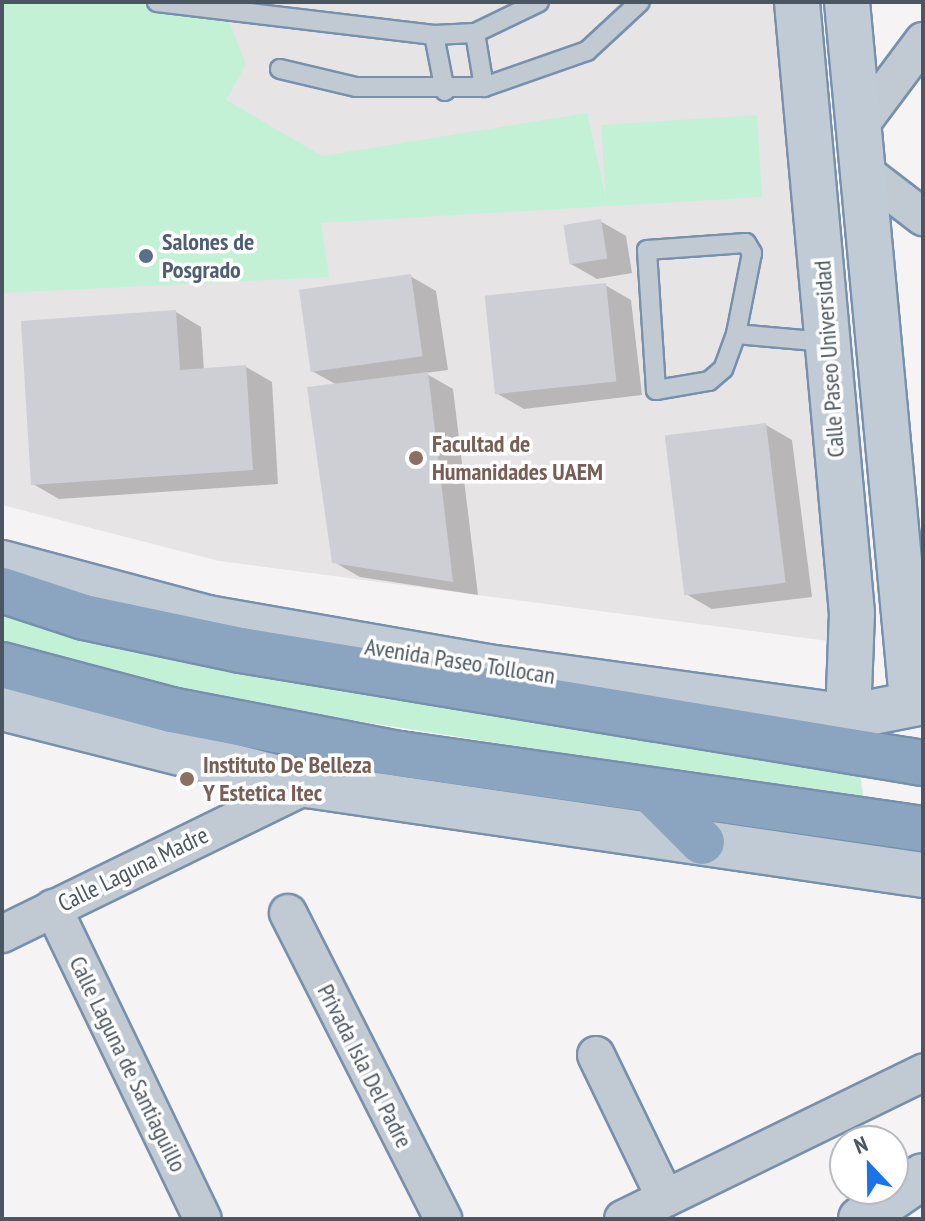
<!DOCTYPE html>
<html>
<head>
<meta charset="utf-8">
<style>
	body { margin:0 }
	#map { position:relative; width:925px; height:1221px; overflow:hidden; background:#f5f3f3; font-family:"PT Sans Narrow",sans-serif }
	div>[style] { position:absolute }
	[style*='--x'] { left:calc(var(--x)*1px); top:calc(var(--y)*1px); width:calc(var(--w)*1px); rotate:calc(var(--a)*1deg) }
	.education>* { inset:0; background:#e6e4e5 }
	.green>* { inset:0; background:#c3f1d5 }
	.shadow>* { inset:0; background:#0003 }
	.building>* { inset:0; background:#cdcfd5; transform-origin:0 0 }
	.roads { filter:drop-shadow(2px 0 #7690ad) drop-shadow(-2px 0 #7690ad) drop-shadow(0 2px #7690ad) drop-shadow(0 -2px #7690ad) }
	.lane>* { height:18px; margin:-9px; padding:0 9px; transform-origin:9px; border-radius:9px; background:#c1cad2 }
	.street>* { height:36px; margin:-18px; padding:0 18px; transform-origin:18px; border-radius:18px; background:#c1cad2 }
	.secondary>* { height:44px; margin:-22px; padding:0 22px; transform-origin:22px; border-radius:22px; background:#c1cbd6 }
	.highway>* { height:44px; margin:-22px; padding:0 22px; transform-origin:22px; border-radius:22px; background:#8ba5c1 }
	.dots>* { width:22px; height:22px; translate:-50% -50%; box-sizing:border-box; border:4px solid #fff; border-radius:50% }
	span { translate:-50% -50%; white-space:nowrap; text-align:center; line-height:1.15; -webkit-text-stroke:7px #fff; paint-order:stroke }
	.service-label { font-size:24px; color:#4e5e75; font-weight:700 }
	.left { translate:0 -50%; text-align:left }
	.street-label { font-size:24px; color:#4a5661 }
	.education-label { font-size:24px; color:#785e54; font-weight:700 }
	.frame { position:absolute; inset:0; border:4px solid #4a5661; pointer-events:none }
	.north { position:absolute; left:829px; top:1125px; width:80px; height:80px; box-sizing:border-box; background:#fff; border:2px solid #b7bbc0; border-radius:50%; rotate:338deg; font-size:22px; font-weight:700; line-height:32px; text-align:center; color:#4a5661 }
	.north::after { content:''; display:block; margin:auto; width:28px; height:36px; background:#1a73e8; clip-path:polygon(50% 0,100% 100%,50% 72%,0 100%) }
</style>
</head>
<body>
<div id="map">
	<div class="education">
		<div style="clip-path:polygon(2px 2px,781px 2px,843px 643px,219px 561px,2px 505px)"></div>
	</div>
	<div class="green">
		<div style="clip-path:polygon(2px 2px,140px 2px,226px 14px,246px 64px,226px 100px,322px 156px,587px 113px,606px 199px,601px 125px,757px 115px,762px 197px,321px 223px,329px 277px,2px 293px)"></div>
		<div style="clip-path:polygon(2px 612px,859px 766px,864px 801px,245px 703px,2px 647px)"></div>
	</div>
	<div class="shadow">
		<div style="clip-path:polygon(600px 221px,626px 236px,632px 273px,597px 279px,571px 264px)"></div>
		<div style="clip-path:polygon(410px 276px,436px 291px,448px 370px,425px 373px,453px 389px,478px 595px,360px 577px,334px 562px,337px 385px,312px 371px)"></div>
		<div style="clip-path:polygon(605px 285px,631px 300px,642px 395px,524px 409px,498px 394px)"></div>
		<div style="clip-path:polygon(176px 312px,201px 327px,204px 370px,246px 367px,272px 382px,278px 484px,59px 499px,33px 484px)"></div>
		<div style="clip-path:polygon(766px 425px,792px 440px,812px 597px,712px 609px,686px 594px)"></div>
	</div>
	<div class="building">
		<div style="left:601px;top:219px;width:40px;height:38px;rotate:81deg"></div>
		<div style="left:411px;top:274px;width:83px;height:113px;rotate:82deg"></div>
		<div style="left:606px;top:283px;width:99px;height:122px;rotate:84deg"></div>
		<div style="clip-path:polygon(176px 310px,180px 370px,246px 365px,253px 470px,31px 485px,21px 321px)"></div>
		<div style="clip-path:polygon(428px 372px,453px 582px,332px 563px,307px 387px)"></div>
		<div style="left:766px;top:423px;width:161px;height:102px;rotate:83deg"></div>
	</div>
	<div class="roads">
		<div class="lane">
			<div style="--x:157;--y:2;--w:279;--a:6.8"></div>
			<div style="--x:434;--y:35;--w:41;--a:-2.8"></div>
			<div style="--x:475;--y:33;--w:71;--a:-25.8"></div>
			<div style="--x:475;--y:33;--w:55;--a:80.5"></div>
			<div style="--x:434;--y:35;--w:57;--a:78.9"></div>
			<div style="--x:280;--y:69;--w:78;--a:13.3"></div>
			<div style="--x:356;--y:87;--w:128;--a:0"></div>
			<div style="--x:484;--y:87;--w:109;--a:-19.3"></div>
			<div style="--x:587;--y:51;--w:72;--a:-42.8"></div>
			<div style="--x:736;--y:334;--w:37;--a:110"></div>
			<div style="--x:723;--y:369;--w:18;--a:139"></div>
			<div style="--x:709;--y:381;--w:54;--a:170.4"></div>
			<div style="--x:656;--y:390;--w:140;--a:-93.7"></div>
			<div style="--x:647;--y:250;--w:99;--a:-4"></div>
			<div style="--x:746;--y:243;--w:12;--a:59"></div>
			<div style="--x:752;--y:253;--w:83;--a:101.2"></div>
			<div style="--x:736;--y:334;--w:90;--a:5.1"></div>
		</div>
		<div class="street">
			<div style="--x:858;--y:128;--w:109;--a:-53.2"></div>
			<div style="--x:863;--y:171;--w:76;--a:37.5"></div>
			<div style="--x:53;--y:908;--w:345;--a:64.3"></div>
			<div style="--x:288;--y:913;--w:343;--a:63.1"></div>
			<div style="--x:2;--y:934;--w:339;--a:-26"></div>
			<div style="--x:596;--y:1055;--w:159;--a:64.2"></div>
			<div style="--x:623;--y:1219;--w:334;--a:-26"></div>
		</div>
		<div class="secondary">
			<div style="--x:797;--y:2;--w:613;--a:84.86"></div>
			<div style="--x:852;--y:613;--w:104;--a:92.2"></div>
			<div style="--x:847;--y:2;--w:701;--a:84.68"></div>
			<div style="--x:2;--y:563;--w:212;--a:15"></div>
			<div style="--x:207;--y:618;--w:285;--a:9.9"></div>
			<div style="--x:488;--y:667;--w:363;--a:7.9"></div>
			<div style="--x:848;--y:717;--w:76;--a:-11.3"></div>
			<div style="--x:2;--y:708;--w:315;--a:14.2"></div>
			<div style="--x:307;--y:785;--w:623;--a:8.31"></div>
			<div style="--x:861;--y:1219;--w:75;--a:-34.7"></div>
		</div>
		<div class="highway">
			<div style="--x:2;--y:590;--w:86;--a:18.2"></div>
			<div style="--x:84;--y:617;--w:160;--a:11.9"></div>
			<div style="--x:241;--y:650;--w:691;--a:9.41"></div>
			<div style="--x:2;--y:665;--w:175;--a:14.9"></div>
			<div style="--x:171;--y:710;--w:233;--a:10.9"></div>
			<div style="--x:400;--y:754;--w:528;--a:8.16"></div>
			<div style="--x:656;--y:796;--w:65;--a:45"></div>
		</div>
	</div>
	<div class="dots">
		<div style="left:146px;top:256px;background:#5c6f8a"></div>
		<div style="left:416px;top:458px;background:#8d6e63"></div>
		<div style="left:187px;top:779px;background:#8d6e63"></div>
	</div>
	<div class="service-label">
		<span class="left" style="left:162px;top:256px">Salones de<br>Posgrado</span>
	</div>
	<div class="street-label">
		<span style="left:829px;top:359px;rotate:-94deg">Calle Paseo Universidad</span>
		<span style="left:460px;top:661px;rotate:9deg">Avenida Paseo Tollocan</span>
		<span style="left:133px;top:869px;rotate:-26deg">Calle Laguna Madre</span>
		<span style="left:128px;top:1064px;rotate:64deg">Calle Laguna de Santiaguillo</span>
		<span style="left:365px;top:1066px;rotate:63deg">Privada Isla Del Padre</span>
	</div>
	<div class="education-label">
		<span class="left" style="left:432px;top:458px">Facultad de<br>Humanidades UAEM</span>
		<span class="left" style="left:203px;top:779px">Instituto De Belleza<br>Y Estetica Itec</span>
	</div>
	<div class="frame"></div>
	<div class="north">N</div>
</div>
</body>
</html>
